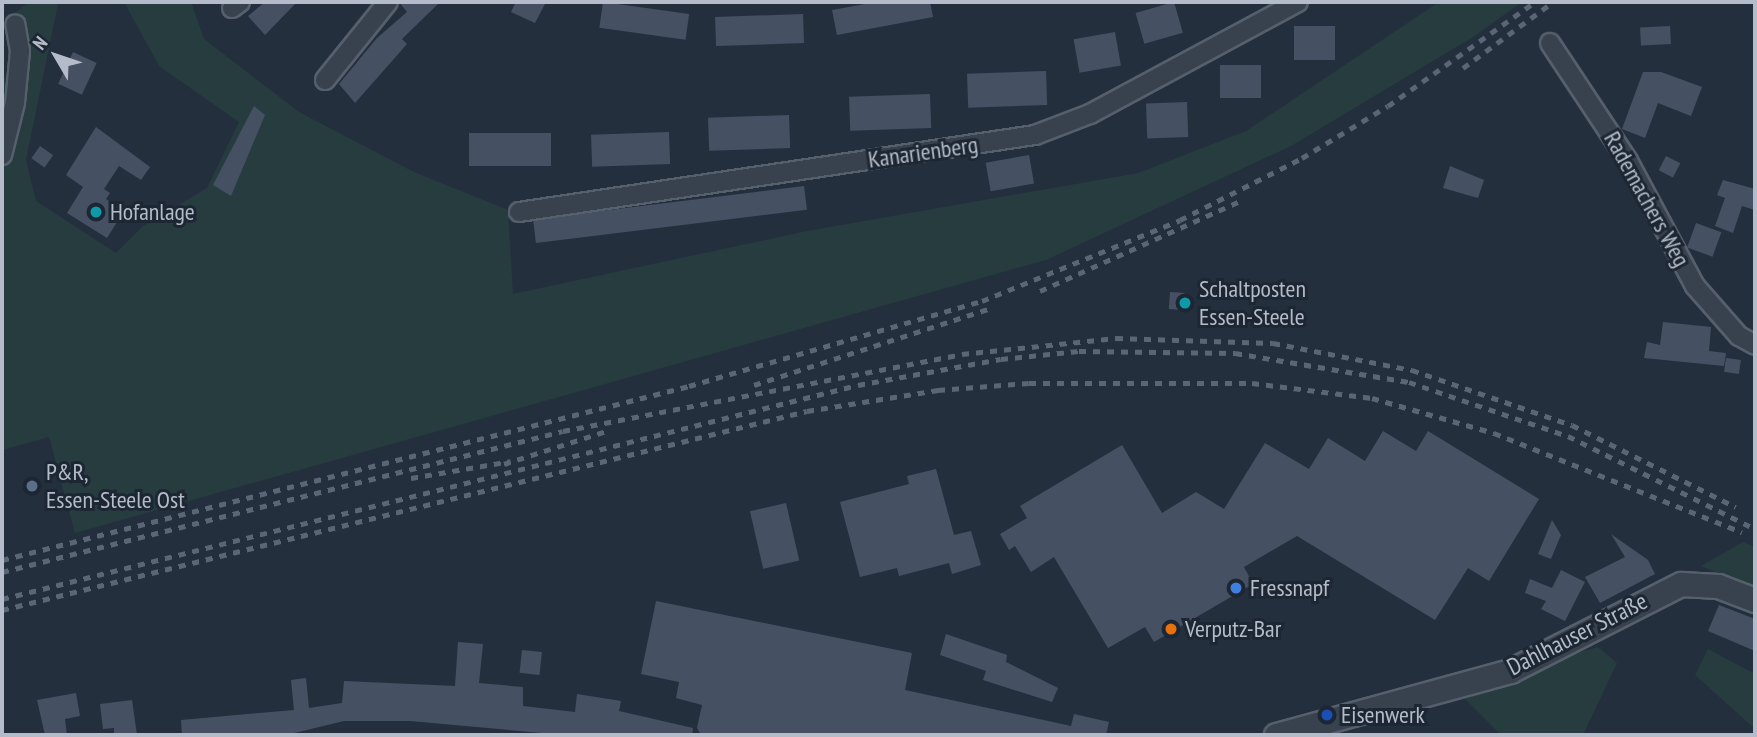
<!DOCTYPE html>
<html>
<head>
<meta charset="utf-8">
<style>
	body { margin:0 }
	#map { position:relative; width:1757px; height:737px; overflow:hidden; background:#242f3e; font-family:"PT Sans Narrow",sans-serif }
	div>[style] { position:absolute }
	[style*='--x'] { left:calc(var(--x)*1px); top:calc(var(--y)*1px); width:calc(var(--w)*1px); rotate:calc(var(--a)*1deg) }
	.green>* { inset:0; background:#263c3f }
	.building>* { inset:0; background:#455162; transform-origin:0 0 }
	.roads { filter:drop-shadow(2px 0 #565f6c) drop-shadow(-2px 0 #565f6c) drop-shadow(0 2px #565f6c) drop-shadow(0 -2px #565f6c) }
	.minor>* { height:18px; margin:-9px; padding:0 9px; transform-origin:9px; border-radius:9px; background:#38414e }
	.tertiary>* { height:23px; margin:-11.5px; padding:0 11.5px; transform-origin:11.5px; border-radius:11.5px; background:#38414e }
	.rail>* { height:5px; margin-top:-2.5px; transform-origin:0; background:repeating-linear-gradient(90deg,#5a6575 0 7px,transparent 0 14px) }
	.dots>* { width:19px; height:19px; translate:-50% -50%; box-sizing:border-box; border:4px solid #1d2633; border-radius:50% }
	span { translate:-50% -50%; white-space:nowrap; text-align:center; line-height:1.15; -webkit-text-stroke:6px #1d2633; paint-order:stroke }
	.street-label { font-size:24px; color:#b4bcc9 }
	.poi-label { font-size:24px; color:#b4bcc9 }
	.left { translate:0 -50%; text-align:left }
	.frame { position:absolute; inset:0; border:4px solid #b4bcc9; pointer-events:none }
	.north { position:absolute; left:21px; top:21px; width:70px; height:70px; -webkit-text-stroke:5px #1d2633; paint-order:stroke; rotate:309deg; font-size:19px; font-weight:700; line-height:28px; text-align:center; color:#b4bcc9 }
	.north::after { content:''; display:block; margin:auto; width:24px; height:32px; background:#b4bcc9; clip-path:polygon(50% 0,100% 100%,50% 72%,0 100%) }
</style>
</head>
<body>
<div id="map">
	<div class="green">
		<div style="clip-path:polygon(29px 2px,91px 2px,58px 4px,26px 160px,36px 201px,116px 253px,142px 227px,207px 188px,239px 122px,159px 66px,124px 2px,191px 2px,204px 39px,299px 112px,414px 172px,508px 210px,513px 294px,807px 231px,1138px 173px,1246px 131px,1439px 2px,1522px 2px,1473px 37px,1291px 146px,1046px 260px,75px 533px,49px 437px,2px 450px,2px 78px,10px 77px,13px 56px,6px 20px)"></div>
		<div style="clip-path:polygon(1743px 542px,1755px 547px,1755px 589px,1701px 566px)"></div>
		<div style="clip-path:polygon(1598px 647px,1617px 663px,1583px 735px,1501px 735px,1454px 688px)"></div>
		<div style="clip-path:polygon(1708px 649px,1755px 674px,1755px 729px,1695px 675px)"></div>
	</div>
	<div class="building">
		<div style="clip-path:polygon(265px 2px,297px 2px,265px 35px,248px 16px)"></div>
		<div style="clip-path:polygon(399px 2px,440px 2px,402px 39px,407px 44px,355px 103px,339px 84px,377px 38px,407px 12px)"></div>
		<div style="clip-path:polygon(516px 2px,546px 2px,535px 23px,511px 12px)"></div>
		<div style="left:603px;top:2px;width:87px;height:26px;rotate:8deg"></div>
		<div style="clip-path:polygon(876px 2px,930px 2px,933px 17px,837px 35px,832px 10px)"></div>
		<div style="left:1174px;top:2px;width:32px;height:40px;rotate:74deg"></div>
		<div style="left:803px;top:14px;width:29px;height:88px;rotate:88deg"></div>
		<div style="left:1294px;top:26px;width:41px;height:34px"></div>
		<div style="left:1670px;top:26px;width:18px;height:30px;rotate:87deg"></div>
		<div style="left:1115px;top:32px;width:34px;height:42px;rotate:80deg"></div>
		<div style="left:73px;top:52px;width:26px;height:35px;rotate:25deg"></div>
		<div style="left:1261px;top:65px;width:33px;height:41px;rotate:90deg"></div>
		<div style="left:1046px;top:71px;width:34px;height:79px;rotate:88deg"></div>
		<div style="clip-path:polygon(1643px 72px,1661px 72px,1702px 87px,1691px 116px,1658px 103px,1645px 138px,1622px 129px)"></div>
		<div style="left:930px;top:94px;width:34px;height:81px;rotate:88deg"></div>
		<div style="left:1187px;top:102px;width:35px;height:41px;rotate:88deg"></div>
		<div style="clip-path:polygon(254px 106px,265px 115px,231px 196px,213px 185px)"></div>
		<div style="left:789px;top:115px;width:33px;height:81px;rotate:88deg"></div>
		<div style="clip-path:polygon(96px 127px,150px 167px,141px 180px,119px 166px,104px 189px,110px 193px,106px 199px,124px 211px,107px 238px,67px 213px,83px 187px,66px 175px)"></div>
		<div style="left:669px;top:132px;width:32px;height:78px;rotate:88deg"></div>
		<div style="left:551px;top:133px;width:33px;height:82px;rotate:90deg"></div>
		<div style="left:40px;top:146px;width:16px;height:15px;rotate:35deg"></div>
		<div style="left:1029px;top:155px;width:29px;height:44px;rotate:80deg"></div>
		<div style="left:1666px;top:156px;width:16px;height:16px;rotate:27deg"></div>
		<div style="clip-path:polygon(1450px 166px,1484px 180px,1478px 198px,1443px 188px)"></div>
		<div style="clip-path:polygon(1723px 180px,1755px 189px,1755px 210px,1742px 206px,1733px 233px,1715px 226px,1725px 198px,1717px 195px)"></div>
		<div style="left:804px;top:186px;width:24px;height:273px;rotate:83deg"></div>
		<div style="left:1696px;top:223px;width:27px;height:26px;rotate:20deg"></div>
		<div style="left:1170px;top:292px;width:15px;height:17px;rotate:4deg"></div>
		<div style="clip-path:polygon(1663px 322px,1711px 327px,1709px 351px,1726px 353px,1724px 366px,1644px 358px,1647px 342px,1660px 345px)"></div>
		<div style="left:1726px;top:358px;width:15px;height:14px;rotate:8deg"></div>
		<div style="clip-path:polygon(1383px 431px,1416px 451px,1428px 431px,1539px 499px,1489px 581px,1468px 568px,1435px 620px,1297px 536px,1244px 567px,1253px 584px,1154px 642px,1145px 627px,1108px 648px,1054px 557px,1031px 572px,1015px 546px,1009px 550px,1000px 534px,1027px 518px,1020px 506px,1122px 445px,1162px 513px,1196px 492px,1224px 509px,1265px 443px,1309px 469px,1328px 438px,1365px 461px)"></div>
		<div style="clip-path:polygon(936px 469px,954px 535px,971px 531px,981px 565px,952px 574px,949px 563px,899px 576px,897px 568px,860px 577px,840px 502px,909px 484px,907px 476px)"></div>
		<div style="left:786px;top:503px;width:59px;height:37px;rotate:77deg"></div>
		<div style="clip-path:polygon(1552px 520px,1561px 535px,1551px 559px,1538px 554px)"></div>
		<div style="clip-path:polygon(1611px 534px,1648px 560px,1655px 574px,1600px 603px,1585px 577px,1625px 557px)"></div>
		<div style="clip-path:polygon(1561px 570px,1585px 582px,1565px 621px,1541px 609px,1546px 601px,1525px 593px,1530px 579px,1552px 588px)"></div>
		<div style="clip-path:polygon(656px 601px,912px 653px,905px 690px,1071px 726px,1074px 714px,1109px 722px,1106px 735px,701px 735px,697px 728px,702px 705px,676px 698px,679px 682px,641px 674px)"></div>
		<div style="clip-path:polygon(1719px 605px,1755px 619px,1755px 651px,1708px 631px)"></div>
		<div style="clip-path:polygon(946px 634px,1007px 655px,1006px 662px,1058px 688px,1052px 702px,983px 680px,986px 671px,940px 655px)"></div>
		<div style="clip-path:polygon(458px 642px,483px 644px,479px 683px,523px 687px,523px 706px,575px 712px,577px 694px,621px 701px,619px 711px,693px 728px,692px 735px,564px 735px,410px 721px,344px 721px,286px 735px,182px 735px,181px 720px,294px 710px,291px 680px,306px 678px,309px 708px,342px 703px,344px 681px,455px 686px)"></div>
		<div style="left:522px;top:650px;width:20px;height:23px;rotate:6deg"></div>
		<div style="clip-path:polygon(76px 693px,80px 716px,65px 719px,67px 735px,45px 735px,37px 700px)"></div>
		<div style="clip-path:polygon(132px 700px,137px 735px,114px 735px,114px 728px,103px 729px,100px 704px)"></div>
	</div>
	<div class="roads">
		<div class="minor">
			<div style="--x:232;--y:8;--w:10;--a:-37"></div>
			<div style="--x:1550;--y:43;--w:141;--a:56.5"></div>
			<div style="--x:1628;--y:161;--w:142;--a:61.8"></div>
			<div style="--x:1695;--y:286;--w:67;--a:48.7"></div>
			<div style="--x:1739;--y:336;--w:18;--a:29"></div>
			<div style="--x:325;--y:80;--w:100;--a:-51.1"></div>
			<div style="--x:2;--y:155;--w:54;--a:-76"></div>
			<div style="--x:15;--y:103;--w:52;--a:-84.5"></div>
			<div style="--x:20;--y:51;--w:27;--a:-100"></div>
			<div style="--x:519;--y:212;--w:522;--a:-8.49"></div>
			<div style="--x:1035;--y:135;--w:59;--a:-20.9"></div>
			<div style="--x:1090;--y:114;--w:236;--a:-28.3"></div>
		</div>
		<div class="tertiary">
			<div style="--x:1276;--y:735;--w:243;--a:-15.3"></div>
			<div style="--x:1510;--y:671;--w:192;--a:-27"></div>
			<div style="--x:1681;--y:584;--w:37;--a:3"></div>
			<div style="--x:1718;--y:586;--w:40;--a:21"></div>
		</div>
	</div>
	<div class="rail">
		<div style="--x:1463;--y:68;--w:112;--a:-36.3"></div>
		<div style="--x:1040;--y:291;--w:217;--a:-24.2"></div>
		<div style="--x:754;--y:385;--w:249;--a:-18"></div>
		<div style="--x:504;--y:464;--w:108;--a:-17.8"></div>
		<div style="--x:411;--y:478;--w:101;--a:-9.6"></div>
		<div style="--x:2;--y:560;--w:709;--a:-14.21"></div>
		<div style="--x:689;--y:386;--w:305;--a:-16.2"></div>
		<div style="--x:982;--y:301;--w:214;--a:-22.2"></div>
		<div style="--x:1180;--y:220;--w:137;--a:-26.9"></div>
		<div style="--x:1302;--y:158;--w:100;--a:-31.2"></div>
		<div style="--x:1388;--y:106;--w:180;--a:-35.3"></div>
		<div style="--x:2;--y:572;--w:578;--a:-14.11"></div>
		<div style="--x:563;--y:431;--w:406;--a:-10.9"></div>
		<div style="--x:962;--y:354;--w:155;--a:-5.9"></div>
		<div style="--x:1116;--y:338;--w:157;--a:1.8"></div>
		<div style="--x:1273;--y:343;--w:142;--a:11"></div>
		<div style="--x:1412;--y:370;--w:169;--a:19"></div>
		<div style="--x:1572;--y:425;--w:183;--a:26.6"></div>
		<div style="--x:2;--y:599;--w:882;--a:-14.04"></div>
		<div style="--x:858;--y:385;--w:145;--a:-10.3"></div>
		<div style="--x:1001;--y:359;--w:78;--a:-5.9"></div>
		<div style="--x:1079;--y:351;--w:156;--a:0.7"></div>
		<div style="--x:1235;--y:353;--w:176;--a:9.5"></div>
		<div style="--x:1409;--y:382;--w:168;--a:18.8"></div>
		<div style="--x:1568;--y:436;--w:209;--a:26.4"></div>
		<div style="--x:2;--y:610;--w:829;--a:-13.89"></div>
		<div style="--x:807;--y:411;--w:133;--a:-9.1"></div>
		<div style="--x:938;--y:390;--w:91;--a:-4.4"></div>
		<div style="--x:1029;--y:383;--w:223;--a:0"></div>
		<div style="--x:1252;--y:383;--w:121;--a:7.1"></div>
		<div style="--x:1372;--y:398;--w:127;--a:16"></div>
		<div style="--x:1494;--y:433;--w:267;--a:21.8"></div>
	</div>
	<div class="dots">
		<div style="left:96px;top:212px;background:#0f9aa8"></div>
		<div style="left:1185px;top:303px;background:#0f9aa8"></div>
		<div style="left:32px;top:486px;background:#5c6f8a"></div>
		<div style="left:1236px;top:588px;background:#3f7fe0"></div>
		<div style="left:1171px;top:629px;background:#e8710a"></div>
		<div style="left:1327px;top:715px;background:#1a4fb4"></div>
	</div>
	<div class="street-label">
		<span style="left:923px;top:152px;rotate:-8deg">Kanarienberg</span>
		<span style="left:1647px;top:199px;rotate:61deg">Rademachers Weg</span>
		<span style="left:1577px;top:634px;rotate:-27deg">Dahlhauser Straße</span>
	</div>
	<div class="poi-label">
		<span class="left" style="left:110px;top:212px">Hofanlage</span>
		<span class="left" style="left:1199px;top:303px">Schaltposten<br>Essen-Steele</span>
		<span class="left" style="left:46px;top:486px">P&amp;R,<br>Essen-Steele Ost</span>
		<span class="left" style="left:1250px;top:588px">Fressnapf</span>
		<span class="left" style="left:1185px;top:629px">Verputz-Bar</span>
		<span class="left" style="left:1341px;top:715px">Eisenwerk</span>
	</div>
	<div class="frame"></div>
	<div class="north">N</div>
</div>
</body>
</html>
